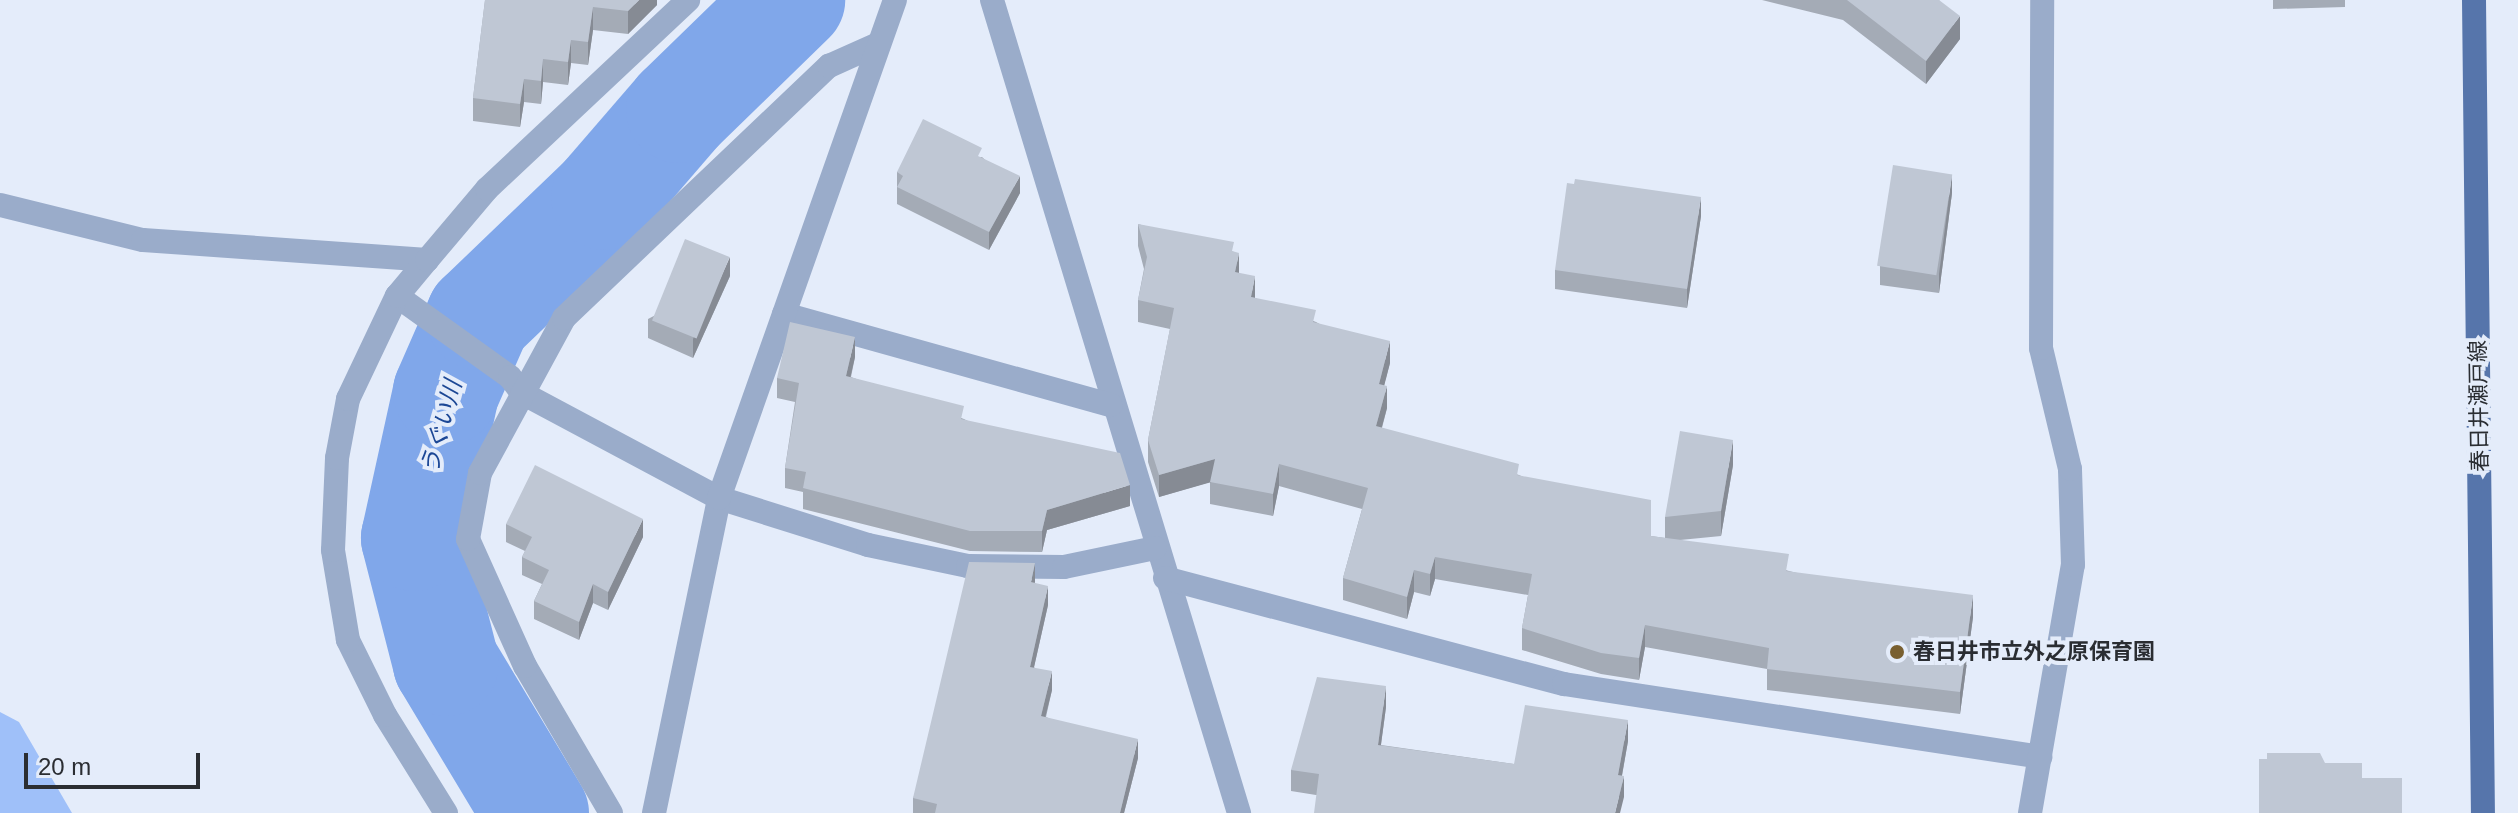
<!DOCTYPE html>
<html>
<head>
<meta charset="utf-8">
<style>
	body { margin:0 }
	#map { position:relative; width:2518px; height:813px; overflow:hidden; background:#e4ecfa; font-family:Arial,"Noto Sans JP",sans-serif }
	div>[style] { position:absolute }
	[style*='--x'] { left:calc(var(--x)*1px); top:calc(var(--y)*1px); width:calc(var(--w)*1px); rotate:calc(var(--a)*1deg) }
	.green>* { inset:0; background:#9fc0f9 }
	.river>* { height:106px; margin:-53px; padding:0 53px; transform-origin:53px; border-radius:53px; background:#80a7ea }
	.minor>* { height:24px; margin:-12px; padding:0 12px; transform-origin:12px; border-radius:12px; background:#9aacca }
	.major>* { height:24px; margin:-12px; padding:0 12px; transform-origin:12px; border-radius:12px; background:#5675ab }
	.wall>* { inset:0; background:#a4abb6 }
	.shaded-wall>* { inset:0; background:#868b94 }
	.building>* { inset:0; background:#bfc7d4; transform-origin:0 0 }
	.dots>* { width:22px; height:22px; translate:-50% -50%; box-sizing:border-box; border:4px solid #e4ecfa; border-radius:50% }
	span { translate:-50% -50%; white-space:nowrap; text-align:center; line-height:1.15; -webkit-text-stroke:8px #e4ecfa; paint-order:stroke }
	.street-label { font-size:22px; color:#2a2d32 }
	.poi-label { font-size:22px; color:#2a2d32; font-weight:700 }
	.left { translate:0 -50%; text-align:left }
	.water-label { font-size:24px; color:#1c4795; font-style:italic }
	.scale { position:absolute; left:24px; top:753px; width:176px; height:36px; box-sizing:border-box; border:4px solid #2a2d32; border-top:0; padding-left:10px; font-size:24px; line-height:28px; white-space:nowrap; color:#2a2d32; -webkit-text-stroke:6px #e4ecfa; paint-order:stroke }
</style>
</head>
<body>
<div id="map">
	<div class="green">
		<div style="clip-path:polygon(0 712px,19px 722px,72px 813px,0 813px)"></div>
	</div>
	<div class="river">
		<div style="--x:536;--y:813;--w:175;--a:-121"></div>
		<div style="--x:446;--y:663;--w:129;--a:-104.4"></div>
		<div style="--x:414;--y:538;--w:149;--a:-77.6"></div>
		<div style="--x:446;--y:392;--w:82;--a:-66.3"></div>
		<div style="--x:479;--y:317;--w:173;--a:-43.8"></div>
		<div style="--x:604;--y:197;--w:115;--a:-49.2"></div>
		<div style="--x:679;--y:110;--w:158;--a:-44.2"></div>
	</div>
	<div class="minor">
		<div style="--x:992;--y:0;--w:850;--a:73.1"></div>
		<div style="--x:0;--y:205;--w:147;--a:13.8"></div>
		<div style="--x:143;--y:240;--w:285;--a:4"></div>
		<div style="--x:397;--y:296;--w:139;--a:35.6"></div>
		<div style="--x:510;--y:377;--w:20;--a:53"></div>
		<div style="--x:522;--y:393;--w:223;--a:28.1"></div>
		<div style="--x:719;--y:498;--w:156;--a:17.5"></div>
		<div style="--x:868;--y:545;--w:102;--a:11.9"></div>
		<div style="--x:968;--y:566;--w:96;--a:0.6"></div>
		<div style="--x:1064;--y:567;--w:93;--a:-11.8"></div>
		<div style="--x:784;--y:314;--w:339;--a:15.6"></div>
		<div style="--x:1165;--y:578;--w:413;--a:14.9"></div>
		<div style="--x:1564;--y:684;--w:482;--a:8.7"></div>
		<div style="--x:446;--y:813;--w:115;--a:-121.9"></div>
		<div style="--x:385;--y:715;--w:84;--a:-116.3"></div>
		<div style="--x:348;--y:640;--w:91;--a:-99.5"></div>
		<div style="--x:333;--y:550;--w:92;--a:-87.5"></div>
		<div style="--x:337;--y:458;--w:60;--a:-79.4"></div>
		<div style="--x:348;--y:399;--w:114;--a:-64.6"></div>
		<div style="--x:397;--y:296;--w:47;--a:-50.2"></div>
		<div style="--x:427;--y:260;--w:93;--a:-49.8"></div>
		<div style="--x:487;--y:189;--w:276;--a:-43.2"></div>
		<div style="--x:611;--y:813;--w:170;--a:-120.3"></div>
		<div style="--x:525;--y:666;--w:139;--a:-114.2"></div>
		<div style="--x:468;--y:539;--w:67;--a:-79.7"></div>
		<div style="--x:480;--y:473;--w:176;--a:-61.5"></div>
		<div style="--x:564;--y:318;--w:366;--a:-43.6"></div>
		<div style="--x:829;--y:66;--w:54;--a:-24.2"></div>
		<div style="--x:654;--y:813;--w:322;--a:-78.3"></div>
		<div style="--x:719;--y:498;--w:528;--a:-70.54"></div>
		<div style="--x:2030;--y:813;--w:252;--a:-80.2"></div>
		<div style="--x:2073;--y:565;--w:96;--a:-91.8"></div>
		<div style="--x:2070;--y:469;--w:124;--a:-103.5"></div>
		<div style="--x:2041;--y:348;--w:348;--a:-89.8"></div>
	</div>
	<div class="major">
		<div style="--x:2474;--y:0;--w:813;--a:89.37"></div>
	</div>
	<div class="wall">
		<div style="clip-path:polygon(485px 0,657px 5px,628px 34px,593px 30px,588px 65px,571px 63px,568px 85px,543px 82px,541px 104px,524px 102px,520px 127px,473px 121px,473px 98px)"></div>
		<div style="clip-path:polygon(1762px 0,1939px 0,1960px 39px,1926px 84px,1843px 20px)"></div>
		<div style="clip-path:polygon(2273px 0,2345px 0,2345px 7px,2273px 9px)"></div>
		<div style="clip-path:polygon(982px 157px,1020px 193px,989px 250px,897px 204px,897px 172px)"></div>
		<div style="clip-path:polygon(1952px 193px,1939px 293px,1880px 285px,1880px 266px)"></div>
		<div style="clip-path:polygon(1701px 216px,1687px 308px,1555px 289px,1555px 270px)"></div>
		<div style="clip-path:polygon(1138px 224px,1234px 252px,1239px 273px,1255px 298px,1316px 322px,1390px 363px,1384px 385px,1387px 408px,1382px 428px,1519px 475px,1651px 536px,1665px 538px,1665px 517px,1733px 465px,1721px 536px,1680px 540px,1789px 571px,1973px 617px,1960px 714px,1767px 690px,1767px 669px,1645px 647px,1639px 680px,1601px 674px,1522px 650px,1522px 628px,1528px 595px,1435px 579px,1430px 596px,1414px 592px,1407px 619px,1343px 600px,1343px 578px,1362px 509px,1279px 486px,1273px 516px,1210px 504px,1210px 482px,1159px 497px,1148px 462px,1148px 440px,1170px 329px,1138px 322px,1138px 300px,1144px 269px,1138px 246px)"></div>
		<div style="clip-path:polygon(730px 276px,693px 358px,648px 338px,648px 319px)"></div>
		<div style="clip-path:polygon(855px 357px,851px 377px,964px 419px,1130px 506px,1047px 530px,1042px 552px,970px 551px,803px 509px,803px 492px,785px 488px,785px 468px,795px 402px,777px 398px,777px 378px)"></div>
		<div style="clip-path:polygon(506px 524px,643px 537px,608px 610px,593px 603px,579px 640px,534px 619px,534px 601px,542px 584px,522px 575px,522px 557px,525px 551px,506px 542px)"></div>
		<div style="clip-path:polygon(1035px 583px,1048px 605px,1034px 667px,1052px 690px,1046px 717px,1138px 758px,1124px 813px,913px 813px,913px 798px)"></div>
		<div style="clip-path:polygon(1386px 707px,1381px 745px,1514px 764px,1628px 741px,1622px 776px,1624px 797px,1316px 795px,1291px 791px,1291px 770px)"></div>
	</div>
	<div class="shaded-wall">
		<div style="clip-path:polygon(639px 0,657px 0,657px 5px,628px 34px,628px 11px)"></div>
		<div style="clip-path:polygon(593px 7px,593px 30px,588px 65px,588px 42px)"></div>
		<div style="clip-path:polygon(1960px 16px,1960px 39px,1926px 84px,1926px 61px)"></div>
		<div style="clip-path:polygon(571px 40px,571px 63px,568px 85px,568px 62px)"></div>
		<div style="clip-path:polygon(543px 59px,543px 82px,541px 104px,541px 81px)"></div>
		<div style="clip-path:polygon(524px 79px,524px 102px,520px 127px,520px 104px)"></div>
		<div style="clip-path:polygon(1952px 174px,1952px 193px,1939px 293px,1939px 274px)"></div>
		<div style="clip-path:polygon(1020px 176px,1020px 193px,989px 250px,989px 232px)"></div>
		<div style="clip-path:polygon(1701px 197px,1701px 216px,1687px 308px,1687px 289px)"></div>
		<div style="clip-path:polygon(1239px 253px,1239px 275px,1235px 272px)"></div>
		<div style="clip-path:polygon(730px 257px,730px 276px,693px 358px,693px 339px)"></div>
		<div style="clip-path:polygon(1255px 276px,1255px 298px,1251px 297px)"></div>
		<div style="clip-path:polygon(855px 337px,855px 357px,846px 396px,846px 376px)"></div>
		<div style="clip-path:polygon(1390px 341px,1390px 363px,1379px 406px,1379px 384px)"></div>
		<div style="clip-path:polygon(1387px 386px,1387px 408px,1376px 448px,1376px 426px)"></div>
		<div style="clip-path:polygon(1733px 440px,1733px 465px,1721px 536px,1721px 511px)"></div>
		<div style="clip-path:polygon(1215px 459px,1215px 481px,1159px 497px,1159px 475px)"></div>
		<div style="clip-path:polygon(1279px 464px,1279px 486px,1273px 516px,1273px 494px)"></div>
		<div style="clip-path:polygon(1130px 485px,1130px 506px,1047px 530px,1042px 552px,1042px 531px,1047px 510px)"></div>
		<div style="clip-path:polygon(643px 519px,643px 537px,608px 610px,608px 592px)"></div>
		<div style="clip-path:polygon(1435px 557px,1435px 579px,1430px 596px,1430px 574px)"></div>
		<div style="clip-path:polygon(1035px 563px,1035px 582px,1031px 601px,1031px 582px)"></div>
		<div style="clip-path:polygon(1414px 570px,1414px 592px,1407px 619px,1407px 597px)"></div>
		<div style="clip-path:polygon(593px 584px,593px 603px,579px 640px,579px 622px)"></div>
		<div style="clip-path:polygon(1048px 586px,1048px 605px,1030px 685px,1030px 667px)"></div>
		<div style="clip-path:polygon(1973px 595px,1973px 617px,1960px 714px,1960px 692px)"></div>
		<div style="clip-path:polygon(1645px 625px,1645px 647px,1639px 680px,1639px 658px)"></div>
		<div style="clip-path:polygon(1052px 671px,1052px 690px,1041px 734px,1041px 716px)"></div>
		<div style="clip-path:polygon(1386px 686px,1386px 707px,1378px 766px,1378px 745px)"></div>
		<div style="clip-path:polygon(1628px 720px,1628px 741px,1618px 797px,1618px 775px)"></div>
		<div style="clip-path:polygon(1138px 739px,1138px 758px,1124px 813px,1120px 813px)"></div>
		<div style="clip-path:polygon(1624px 776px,1624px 797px,1620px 813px,1615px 813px)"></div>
	</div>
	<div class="building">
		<div style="clip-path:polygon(485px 0,639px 0,628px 11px,593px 7px,588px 42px,571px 40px,568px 62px,543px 59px,541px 81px,524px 79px,520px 104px,473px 98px)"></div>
		<div style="clip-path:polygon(1847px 0,1939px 0,1960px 16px,1926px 61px)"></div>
		<div style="clip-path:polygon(923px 119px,982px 148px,978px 156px,1020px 176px,989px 232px,897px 187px,903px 176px,897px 172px)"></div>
		<div style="left:1893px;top:165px;width:60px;height:102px;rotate:9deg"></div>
		<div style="clip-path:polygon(1575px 179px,1701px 197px,1687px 289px,1555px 270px,1567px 183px,1574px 184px)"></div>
		<div style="clip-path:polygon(1138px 224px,1234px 242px,1232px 251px,1239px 253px,1235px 272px,1255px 276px,1251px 297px,1316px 310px,1313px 322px,1390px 341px,1379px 384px,1387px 386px,1376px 426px,1519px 464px,1517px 475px,1651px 500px,1651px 536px,1789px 554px,1786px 571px,1973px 595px,1960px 692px,1767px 669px,1769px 648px,1645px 625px,1639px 658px,1601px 653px,1522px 628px,1532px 574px,1435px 557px,1430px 574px,1414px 570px,1407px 597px,1343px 578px,1368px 488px,1279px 464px,1273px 494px,1210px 482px,1215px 459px,1159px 475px,1148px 440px,1174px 308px,1138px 300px,1147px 257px)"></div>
		<div style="left:685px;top:239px;width:48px;height:88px;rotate:22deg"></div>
		<div style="clip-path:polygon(790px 322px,855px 337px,846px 376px,964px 406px,961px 419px,1120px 453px,1130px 485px,1047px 510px,1042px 531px,970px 531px,803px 488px,806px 472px,785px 468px,799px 383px,777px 378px)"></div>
		<div style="clip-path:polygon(1680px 431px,1733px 440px,1721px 511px,1665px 517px)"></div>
		<div style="clip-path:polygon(535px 465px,643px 519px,608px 592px,593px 584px,579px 622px,534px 601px,549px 570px,522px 557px,532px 537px,506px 524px)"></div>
		<div style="clip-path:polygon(969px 562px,1035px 563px,1031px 582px,1048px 586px,1030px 667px,1052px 671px,1041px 716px,1138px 739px,1120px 813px,935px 813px,937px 804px,913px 798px)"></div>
		<div style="clip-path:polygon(1317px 677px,1386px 686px,1378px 745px,1514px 764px,1525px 705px,1628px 720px,1618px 775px,1624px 776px,1615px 813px,1314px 813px,1319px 774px,1291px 770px)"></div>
		<div style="clip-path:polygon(2267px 753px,2320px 753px,2325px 763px,2362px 763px,2362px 778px,2402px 778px,2402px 813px,2259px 813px,2259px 759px,2267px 759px)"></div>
	</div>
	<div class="dots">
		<div style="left:1897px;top:652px;background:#796031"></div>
	</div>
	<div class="street-label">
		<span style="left:2479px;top:406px;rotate:-91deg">春日井瀬戸線</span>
	</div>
	<div class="poi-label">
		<span class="left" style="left:1913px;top:652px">春日井市立外之原保育園</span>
	</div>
	<div class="water-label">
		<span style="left:441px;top:427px;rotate:-75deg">うぐい川</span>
	</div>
	<div class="scale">20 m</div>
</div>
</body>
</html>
